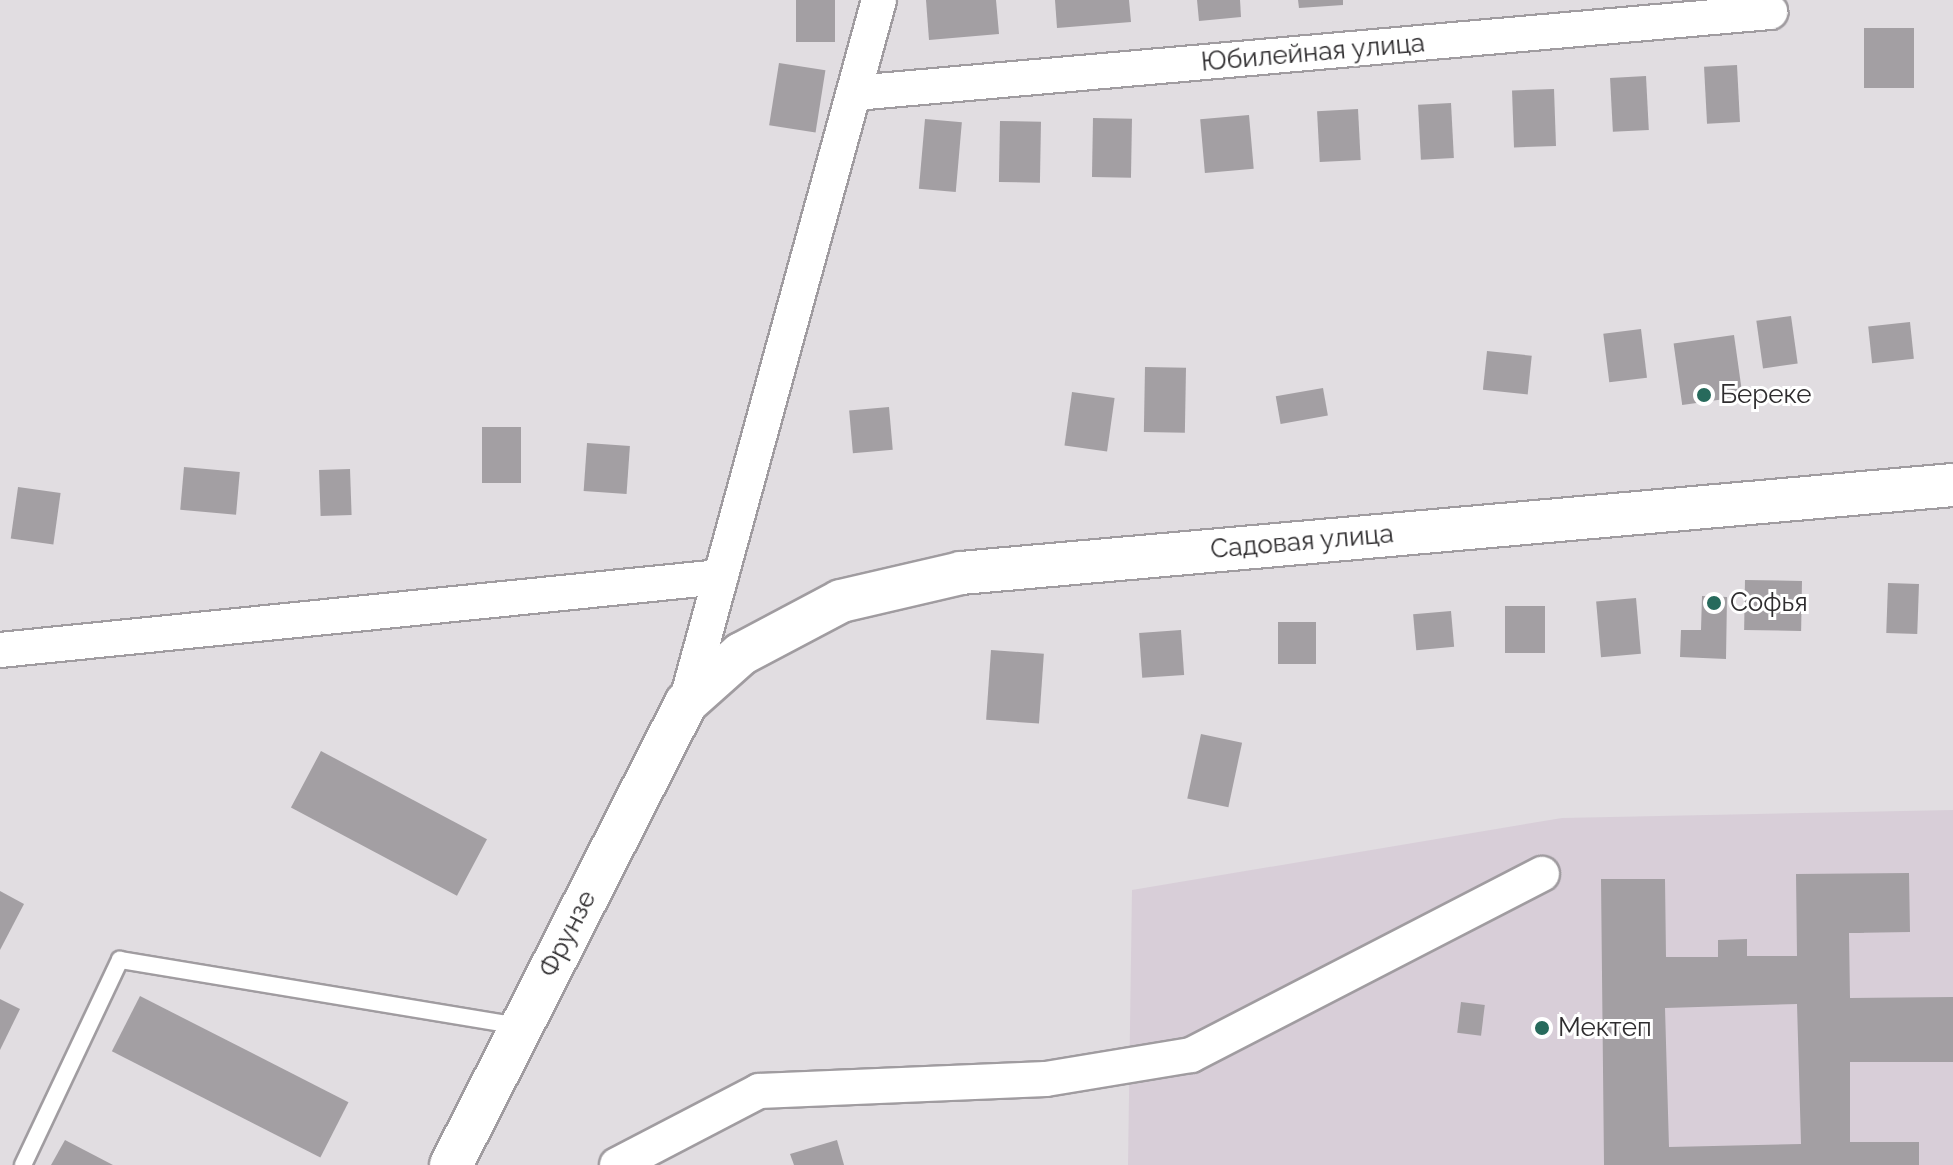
<!DOCTYPE html>
<html>
<head>
<meta charset="utf-8">
<style>
	body { margin:0 }
	#map { position:relative; width:1953px; height:1165px; overflow:hidden; background:#e1dde1; font-family:Raleway,sans-serif }
	div>[style] { position:absolute }
	[style*='--x'] { left:calc(var(--x)*1px); top:calc(var(--y)*1px); width:calc(var(--w)*1px); rotate:calc(var(--a)*1deg) }
	.built>* { inset:0; background:#d8ced8 }
	.building>* { inset:0; background:#a39fa3; transform-origin:0 0 }
	.roads { filter:drop-shadow(2px 0 #a09ca0) drop-shadow(-2px 0 #a09ca0) drop-shadow(0 2px #a09ca0) drop-shadow(0 -2px #a09ca0) }
	.service>* { height:16px; margin:-8px; padding:0 8px; transform-origin:8px; border-radius:8px; background:#fff }
	.minor>* { height:34px; margin:-17px; padding:0 17px; transform-origin:17px; border-radius:17px; background:#fff }
	.tertiary>* { height:42px; margin:-21px; padding:0 21px; transform-origin:21px; border-radius:21px; background:#fff }
	.dots>* { width:22px; height:22px; translate:-50% -50%; box-sizing:border-box; border:4px solid #fff; border-radius:50% }
	span { translate:-50% -50%; white-space:nowrap; text-align:center; line-height:1.15; -webkit-text-stroke:6px #fff; paint-order:stroke }
	.street-label { font-size:26px; color:#2f2d2f }
	.poi-label { font-size:26px; color:#2f2d2f }
	.left { translate:0 -50%; text-align:left }
</style>
</head>
<body>
<div id="map">
	<div class="built">
		<div style="clip-path:polygon(1953px 810px,1953px 1165px,1128px 1165px,1132px 890px,1562px 818px)"></div>
	</div>
	<div class="building">
		<div style="left:796px;top:0;width:39px;height:42px"></div>
		<div style="clip-path:polygon(926px 0,996px 0,999px 34px,929px 40px)"></div>
		<div style="clip-path:polygon(1055px 0,1129px 0,1131px 22px,1057px 28px)"></div>
		<div style="clip-path:polygon(1197px 0,1240px 0,1241px 17px,1199px 21px)"></div>
		<div style="clip-path:polygon(1298px 0,1343px 0,1343px 5px,1299px 8px)"></div>
		<div style="left:1864px;top:28px;width:50px;height:60px"></div>
		<div style="left:779px;top:63px;width:47px;height:63px;rotate:9deg"></div>
		<div style="left:1737px;top:65px;width:57px;height:33px;rotate:87deg"></div>
		<div style="left:1646px;top:76px;width:54px;height:36px;rotate:87deg"></div>
		<div style="left:1554px;top:89px;width:57px;height:42px;rotate:88deg"></div>
		<div style="left:1451px;top:103px;width:55px;height:33px;rotate:87deg"></div>
		<div style="left:1358px;top:109px;width:51px;height:41px;rotate:87deg"></div>
		<div style="left:1249px;top:115px;width:54px;height:49px;rotate:85deg"></div>
		<div style="left:1093px;top:118px;width:39px;height:59px;rotate:1deg"></div>
		<div style="left:925px;top:119px;width:37px;height:70px;rotate:5deg"></div>
		<div style="left:1000px;top:121px;width:41px;height:61px;rotate:1deg"></div>
		<div style="left:1791px;top:316px;width:48px;height:35px;rotate:82deg"></div>
		<div style="left:1910px;top:322px;width:37px;height:42px;rotate:84deg"></div>
		<div style="left:1641px;top:329px;width:49px;height:38px;rotate:83deg"></div>
		<div style="left:1734px;top:335px;width:62px;height:61px;rotate:82deg"></div>
		<div style="left:1487px;top:351px;width:45px;height:39px;rotate:6deg"></div>
		<div style="left:1145px;top:367px;width:41px;height:65px;rotate:1deg"></div>
		<div style="left:1323px;top:388px;width:28px;height:48px;rotate:80deg"></div>
		<div style="left:1072px;top:392px;width:43px;height:54px;rotate:8deg"></div>
		<div style="left:889px;top:407px;width:43px;height:40px;rotate:85deg"></div>
		<div style="left:482px;top:427px;width:39px;height:56px"></div>
		<div style="left:587px;top:443px;width:43px;height:48px;rotate:4deg"></div>
		<div style="left:184px;top:467px;width:56px;height:43px;rotate:5deg"></div>
		<div style="left:350px;top:469px;width:46px;height:31px;rotate:88deg"></div>
		<div style="left:18px;top:487px;width:43px;height:52px;rotate:8deg"></div>
		<div style="left:1745px;top:580px;width:57px;height:50px;rotate:1deg"></div>
		<div style="left:1888px;top:583px;width:31px;height:50px;rotate:2deg"></div>
		<div style="clip-path:polygon(1702px 596px,1727px 597px,1726px 659px,1680px 657px,1681px 630px,1701px 630px)"></div>
		<div style="left:1636px;top:598px;width:56px;height:40px;rotate:85deg"></div>
		<div style="left:1505px;top:606px;width:40px;height:47px"></div>
		<div style="left:1451px;top:611px;width:36px;height:38px;rotate:85deg"></div>
		<div style="left:1278px;top:622px;width:38px;height:42px"></div>
		<div style="left:1181px;top:630px;width:45px;height:42px;rotate:86deg"></div>
		<div style="left:991px;top:650px;width:53px;height:70px;rotate:4deg"></div>
		<div style="left:1201px;top:734px;width:42px;height:66px;rotate:12deg"></div>
		<div style="left:321px;top:751px;width:188px;height:64px;rotate:28deg"></div>
		<div style="clip-path:polygon(evenodd,1909px 873px,1910px 932px,1849px 933px,1850px 998px,1953px 997px,1953px 1062px,1850px 1062px,1850px 1142px,1919px 1142px,1919px 1165px,1604px 1165px,1601px 879px,1665px 879px,1666px 957px,1718px 957px,1718px 940px,1747px 939px,1747px 956px,1797px 956px,1796px 874px,1909px 873px,1797px 1004px,1801px 1144px,1669px 1147px,1665px 1008px,1797px 1004px)"></div>
		<div style="clip-path:polygon(0 891px,24px 904px,0 950px)"></div>
		<div style="left:140px;top:996px;width:234px;height:62px;rotate:27deg"></div>
		<div style="clip-path:polygon(0 999px,20px 1009px,0 1050px)"></div>
		<div style="left:1461px;top:1002px;width:24px;height:31px;rotate:7deg"></div>
		<div style="clip-path:polygon(65px 1140px,113px 1165px,51px 1165px)"></div>
		<div style="clip-path:polygon(837px 1140px,844px 1165px,794px 1165px,790px 1154px)"></div>
	</div>
	<div class="roads">
		<div class="service">
			<div style="--x:23;--y:1165;--w:227;--a:-64.7"></div>
			<div style="--x:120;--y:960;--w:405;--a:9.4"></div>
		</div>
		<div class="minor">
			<div style="--x:855;--y:93;--w:919;--a:-5.06"></div>
			<div style="--x:0;--y:650;--w:724;--a:-5.79"></div>
			<div style="--x:686;--y:703;--w:729;--a:-74.65"></div>
			<div style="--x:617;--y:1165;--w:160;--a:-27.5"></div>
			<div style="--x:759;--y:1091;--w:287;--a:-2.4"></div>
			<div style="--x:1046;--y:1079;--w:147;--a:-9.4"></div>
			<div style="--x:1191;--y:1055;--w:395;--a:-27.3"></div>
		</div>
		<div class="tertiary">
			<div style="--x:451;--y:1165;--w:518;--a:-63.04"></div>
			<div style="--x:686;--y:703;--w:74;--a:-41.7"></div>
			<div style="--x:741;--y:654;--w:113;--a:-27.9"></div>
			<div style="--x:841;--y:601;--w:123;--a:-13.1"></div>
			<div style="--x:961;--y:573;--w:996;--a:-5.07"></div>
		</div>
	</div>
	<div class="dots">
		<div style="left:1704px;top:395px;background:#276a5c"></div>
		<div style="left:1714px;top:603px;background:#276a5c"></div>
		<div style="left:1542px;top:1028px;background:#276a5c"></div>
	</div>
	<div class="street-label">
		<span style="left:1313px;top:53px;rotate:-5deg">Юбилейная улица</span>
		<span style="left:1302px;top:542px;rotate:-5deg">Садовая улица</span>
		<span style="left:568px;top:934px;rotate:-63deg">Фрунзе</span>
	</div>
	<div class="poi-label">
		<span class="left" style="left:1720px;top:395px">Береке</span>
		<span class="left" style="left:1730px;top:603px">Софья</span>
		<span class="left" style="left:1558px;top:1028px">Мектеп</span>
	</div>
</div>
</body>
</html>
